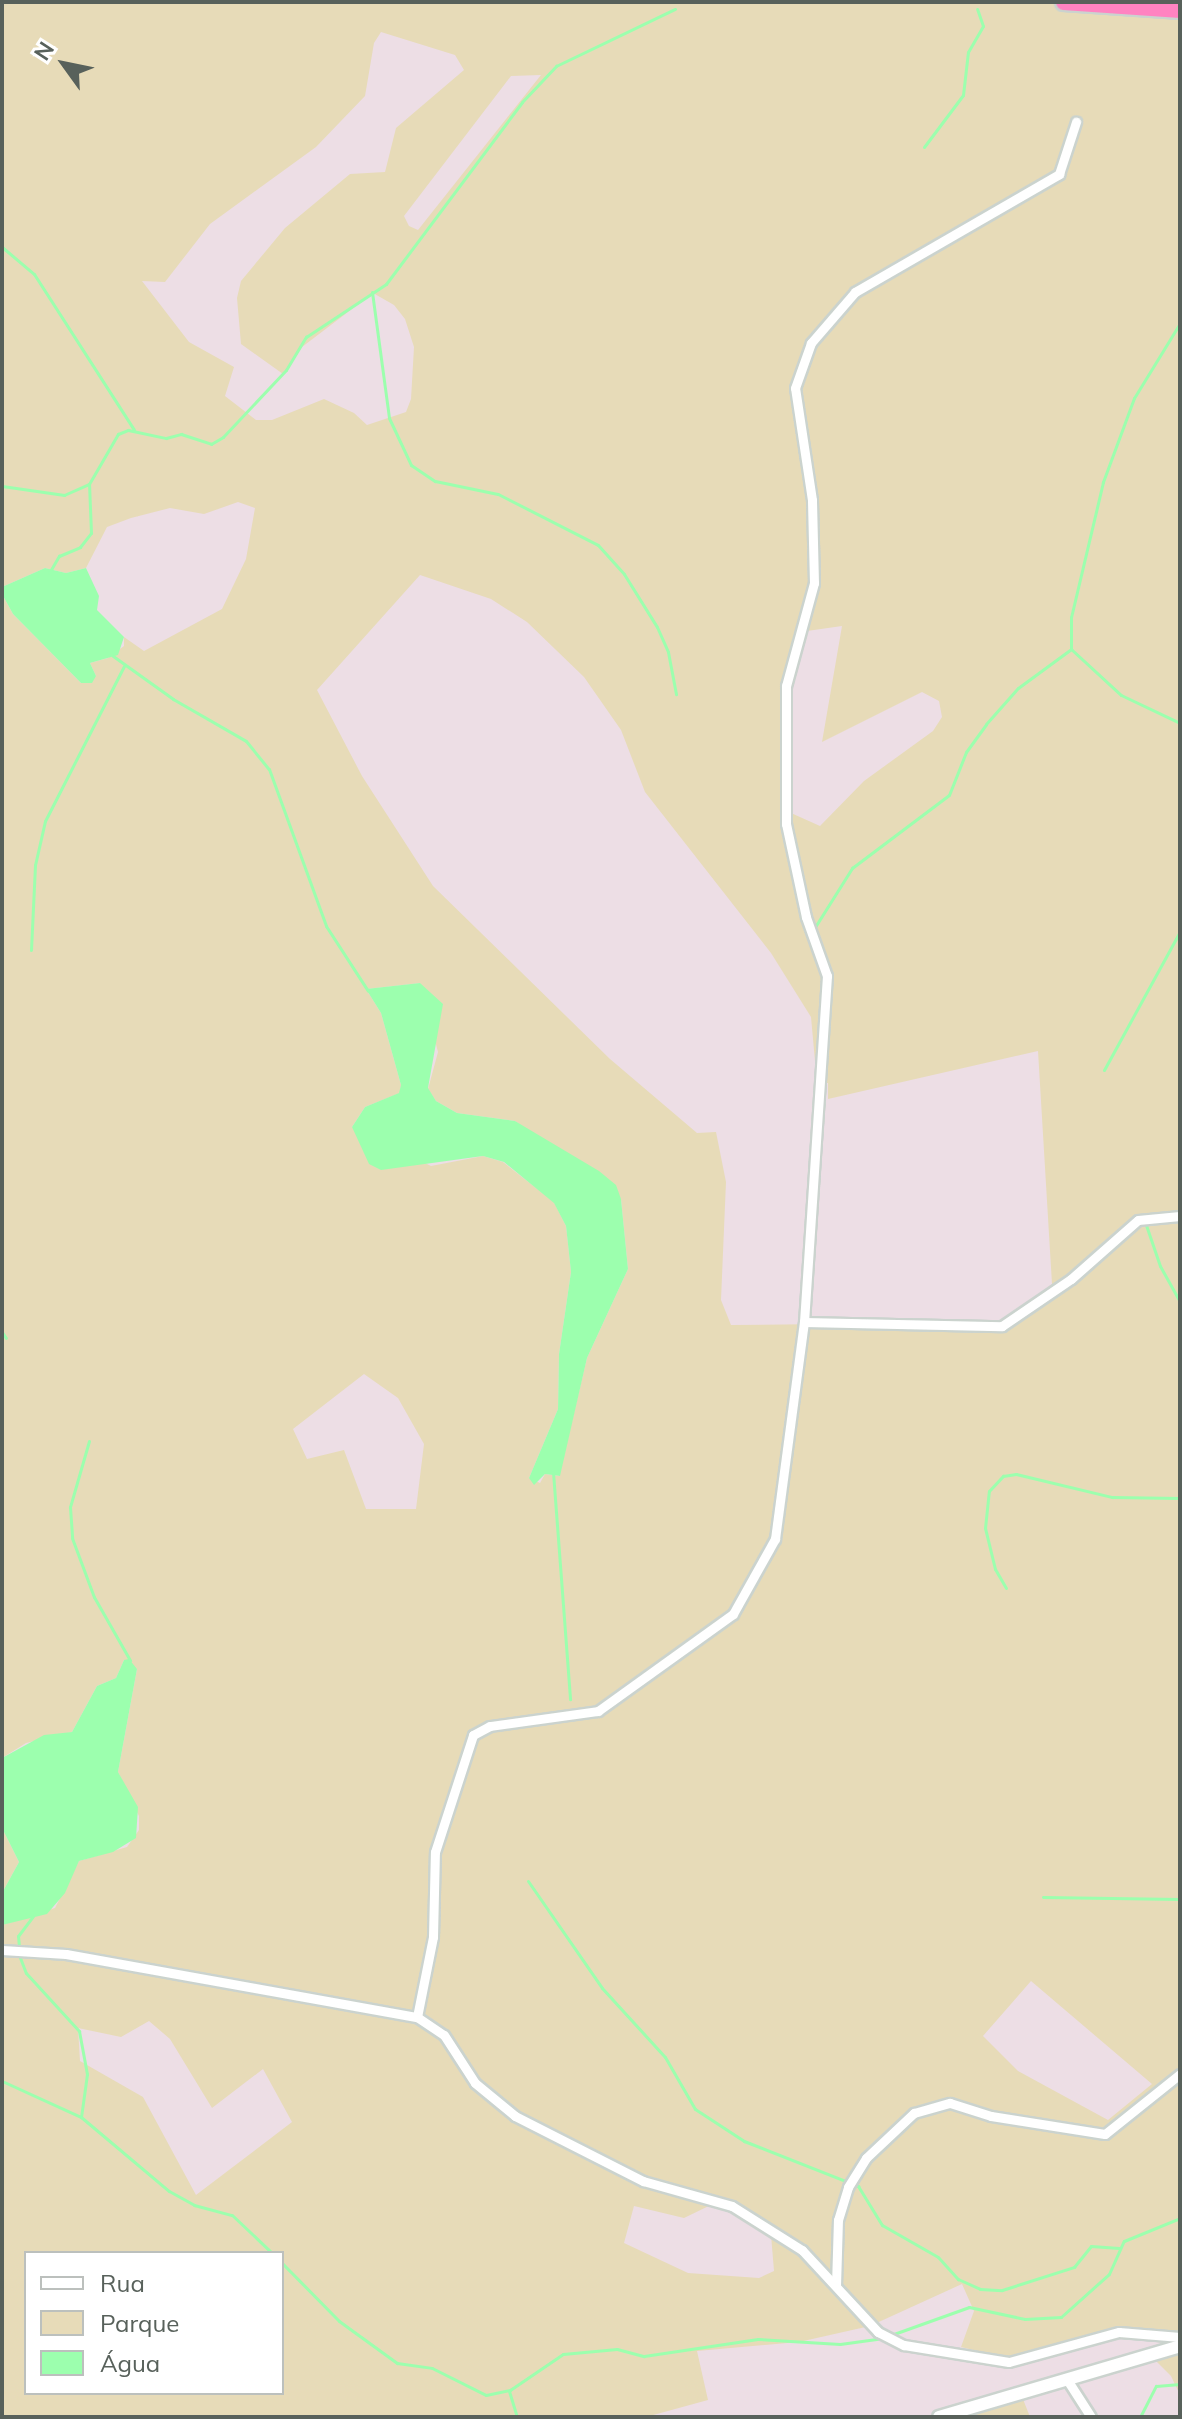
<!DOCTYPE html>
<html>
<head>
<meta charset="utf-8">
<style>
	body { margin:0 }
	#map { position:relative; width:1182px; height:2419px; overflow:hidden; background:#eddee5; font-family:Mulish,sans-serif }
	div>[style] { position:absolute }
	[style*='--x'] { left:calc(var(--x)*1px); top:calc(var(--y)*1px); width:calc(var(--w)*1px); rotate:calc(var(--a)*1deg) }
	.green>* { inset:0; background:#e7dbb8 }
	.water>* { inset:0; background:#9cffae }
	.stream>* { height:3px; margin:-1.5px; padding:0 1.5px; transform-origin:1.5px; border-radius:1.5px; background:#9cffae }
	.roads { filter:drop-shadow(2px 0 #cbd3ce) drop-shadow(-2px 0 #cbd3ce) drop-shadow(0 2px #cbd3ce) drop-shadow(0 -2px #cbd3ce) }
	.street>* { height:9px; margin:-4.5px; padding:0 4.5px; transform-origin:4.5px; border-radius:4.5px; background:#fff }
	.secondary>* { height:12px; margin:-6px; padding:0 6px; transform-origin:6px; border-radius:6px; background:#fff }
	.highway>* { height:16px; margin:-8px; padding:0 8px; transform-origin:8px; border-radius:8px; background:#ff83c1 }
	span { translate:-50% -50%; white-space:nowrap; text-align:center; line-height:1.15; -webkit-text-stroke:6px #fff; paint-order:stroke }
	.frame { position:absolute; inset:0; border:4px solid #58615b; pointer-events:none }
	.legend { position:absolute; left:24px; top:2251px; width:260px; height:144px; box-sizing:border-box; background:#fff; border:2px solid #bcc0bd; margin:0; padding:10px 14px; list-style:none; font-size:24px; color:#58615b }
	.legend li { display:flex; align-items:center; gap:16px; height:40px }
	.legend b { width:40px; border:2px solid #bcc0bd }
	.north { position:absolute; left:24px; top:24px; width:80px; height:80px; -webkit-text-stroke:6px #fff; paint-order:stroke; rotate:303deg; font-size:22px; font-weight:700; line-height:32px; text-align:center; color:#58615b }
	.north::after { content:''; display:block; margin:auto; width:28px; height:36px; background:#58615b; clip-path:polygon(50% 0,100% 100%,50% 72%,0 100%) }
</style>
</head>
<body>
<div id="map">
	<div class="green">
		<div style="clip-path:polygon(evenodd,2px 2px,1180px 2px,1180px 2395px,1171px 2376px,1154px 2359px,1174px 2344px,1171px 2332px,1120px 2328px,1067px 2350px,1006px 2358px,961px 2347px,974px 2311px,962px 2284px,870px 2326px,799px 2342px,697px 2351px,708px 2400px,646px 2417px,2px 2417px,2px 1925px,55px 1908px,79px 1861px,127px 1847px,139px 1830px,139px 1816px,118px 1772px,137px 1669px,124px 1660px,116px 1678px,97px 1686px,72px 1732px,26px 1743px,2px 1758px,2px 594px,13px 614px,81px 683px,96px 676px,90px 663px,108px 658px,124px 646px,124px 637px,144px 651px,222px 609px,246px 559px,255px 508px,238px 502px,204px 514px,170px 508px,131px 518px,107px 527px,86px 568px,66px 573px,45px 568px,2px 587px,2px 2px,381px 32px,455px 55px,464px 70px,396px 128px,385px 172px,350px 174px,285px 228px,241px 281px,237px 298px,241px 344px,283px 374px,302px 347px,373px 293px,394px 305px,405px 319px,414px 347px,411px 399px,406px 412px,367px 425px,354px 413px,324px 399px,272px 420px,256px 420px,225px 396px,234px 367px,189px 342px,142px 281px,165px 282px,210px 224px,316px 147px,365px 96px,374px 43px,381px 32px,2px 2px,541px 75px,418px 230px,409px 226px,404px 216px,511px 76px,541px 75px,2px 2px,420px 575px,491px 599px,527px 622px,584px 677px,621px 730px,645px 792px,771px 953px,811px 1017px,817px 1083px,828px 1083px,828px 1099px,1038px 1051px,1052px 1284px,1003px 1322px,731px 1325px,721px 1300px,726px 1182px,716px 1132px,697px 1133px,610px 1059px,433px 886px,362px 776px,317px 690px,420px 575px,2px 2px,842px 626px,822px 742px,922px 692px,939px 701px,942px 717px,933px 731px,864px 781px,820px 826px,791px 813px,786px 677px,800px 632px,842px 626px,2px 2px,420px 983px,438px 1052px,428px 1089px,436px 1101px,457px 1113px,515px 1121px,621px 1199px,628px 1269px,587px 1358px,559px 1476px,545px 1474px,540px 1483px,529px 1478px,558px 1409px,559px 1354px,571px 1272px,566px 1226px,554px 1202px,503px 1162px,483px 1156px,431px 1166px,352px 1127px,365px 1107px,400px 1093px,401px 1085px,381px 1013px,366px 989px,420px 983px,2px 2px,364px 1374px,398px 1398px,424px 1444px,416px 1509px,366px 1509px,344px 1450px,307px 1459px,293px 1429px,364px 1374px,2px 2px,1031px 1981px,1152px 2084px,1108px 2120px,1018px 2071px,983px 2036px,1031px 1981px,2px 2px,149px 2021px,170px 2039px,212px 2108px,263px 2069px,292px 2122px,196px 2195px,143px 2097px,80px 2061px,78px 2028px,121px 2037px,149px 2021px,2px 2px,715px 2203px,739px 2211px,771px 2235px,774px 2271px,759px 2278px,688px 2273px,624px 2243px,634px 2206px,684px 2218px,715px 2203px,2px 2px,26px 2253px,282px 2253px,282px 2393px,26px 2393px,26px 2253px)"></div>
		<div style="clip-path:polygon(2px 1828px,19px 1862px,2px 1893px)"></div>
		<div style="clip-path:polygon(1021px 2394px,1030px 2417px,934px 2417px)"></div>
	</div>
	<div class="water">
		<div style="clip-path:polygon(45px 568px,66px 573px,86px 568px,99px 596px,97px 610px,124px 637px,118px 655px,90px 663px,96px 676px,92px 683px,81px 683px,13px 614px,2px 594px,2px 587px)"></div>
		<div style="clip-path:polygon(420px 983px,443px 1004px,428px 1088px,436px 1101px,457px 1113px,515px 1121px,599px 1171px,616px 1185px,621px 1199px,628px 1269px,587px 1358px,560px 1476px,545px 1474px,534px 1485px,529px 1478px,558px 1409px,559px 1354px,571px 1272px,566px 1226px,554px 1203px,504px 1162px,483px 1156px,381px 1170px,369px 1164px,352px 1127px,365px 1107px,399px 1093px,401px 1085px,381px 1013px,366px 989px)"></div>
		<div style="clip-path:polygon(129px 1659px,137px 1669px,118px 1772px,138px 1807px,136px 1838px,113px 1852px,79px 1861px,65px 1893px,47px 1914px,2px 1925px,2px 1893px,19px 1862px,2px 1828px,2px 1758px,44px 1735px,72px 1732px,97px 1686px,116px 1678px,124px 1660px)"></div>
	</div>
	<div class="stream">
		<div style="--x:924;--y:147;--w:65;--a:-53.1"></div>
		<div style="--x:963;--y:95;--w:43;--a:-83.4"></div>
		<div style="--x:968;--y:52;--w:30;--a:-60"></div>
		<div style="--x:983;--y:26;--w:18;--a:-109"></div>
		<div style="--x:2;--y:247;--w:42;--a:40.2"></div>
		<div style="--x:34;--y:274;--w:185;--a:57.3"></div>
		<div style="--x:372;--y:292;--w:127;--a:82.3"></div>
		<div style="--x:389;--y:418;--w:52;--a:64.9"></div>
		<div style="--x:411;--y:465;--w:29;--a:34"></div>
		<div style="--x:435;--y:481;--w:64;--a:11.7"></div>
		<div style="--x:498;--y:494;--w:112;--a:27"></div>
		<div style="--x:598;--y:545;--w:39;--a:48"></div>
		<div style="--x:624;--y:574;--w:62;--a:58.1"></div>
		<div style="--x:657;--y:627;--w:27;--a:66"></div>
		<div style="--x:668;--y:652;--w:43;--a:79.2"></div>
		<div style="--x:1180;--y:323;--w:88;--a:121.5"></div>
		<div style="--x:1134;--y:398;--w:90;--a:110.3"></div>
		<div style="--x:1103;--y:482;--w:139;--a:103.3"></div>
		<div style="--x:1071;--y:617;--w:32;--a:90"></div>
		<div style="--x:1071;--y:649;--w:68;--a:42.6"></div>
		<div style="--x:1121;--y:695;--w:65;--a:25.4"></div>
		<div style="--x:2;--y:486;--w:63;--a:8.3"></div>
		<div style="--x:64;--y:495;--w:27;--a:-24"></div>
		<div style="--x:49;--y:573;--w:20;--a:-60"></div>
		<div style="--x:59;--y:556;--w:23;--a:-23"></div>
		<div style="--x:80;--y:547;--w:18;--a:-52"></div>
		<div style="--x:91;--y:533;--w:49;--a:-92.3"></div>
		<div style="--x:89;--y:484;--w:58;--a:-59.9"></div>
		<div style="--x:118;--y:434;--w:11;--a:-22"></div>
		<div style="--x:128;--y:430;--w:39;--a:12"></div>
		<div style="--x:166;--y:438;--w:16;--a:-15"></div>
		<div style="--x:181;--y:434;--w:32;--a:18"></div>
		<div style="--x:211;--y:444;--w:14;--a:-30"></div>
		<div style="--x:223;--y:437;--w:92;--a:-46.8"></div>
		<div style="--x:286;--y:370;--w:39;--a:-59"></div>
		<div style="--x:306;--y:337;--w:96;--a:-33.5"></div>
		<div style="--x:386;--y:284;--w:227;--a:-53.2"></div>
		<div style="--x:522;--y:102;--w:50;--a:-46.6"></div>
		<div style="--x:556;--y:66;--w:132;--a:-25.6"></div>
		<div style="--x:113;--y:656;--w:74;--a:35.6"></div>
		<div style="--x:173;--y:699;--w:84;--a:29.9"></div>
		<div style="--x:246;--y:741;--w:36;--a:51"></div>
		<div style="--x:269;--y:769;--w:167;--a:70"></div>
		<div style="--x:326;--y:926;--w:77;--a:57.1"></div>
		<div style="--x:815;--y:927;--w:70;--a:-57.9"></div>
		<div style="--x:852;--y:868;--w:121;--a:-37"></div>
		<div style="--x:949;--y:795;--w:46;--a:-68.4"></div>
		<div style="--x:966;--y:752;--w:34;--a:-54"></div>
		<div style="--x:986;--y:724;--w:48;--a:-48.4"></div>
		<div style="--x:1018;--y:688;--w:66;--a:-36.3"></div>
		<div style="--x:31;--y:950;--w:85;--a:-87.3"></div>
		<div style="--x:35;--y:865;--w:45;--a:-77.2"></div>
		<div style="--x:45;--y:821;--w:174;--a:-63"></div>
		<div style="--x:1104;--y:1070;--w:158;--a:-61.3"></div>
		<div style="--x:1146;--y:1225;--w:43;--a:71.1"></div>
		<div style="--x:1160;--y:1266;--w:41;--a:60.9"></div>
		<div style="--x:2;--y:1332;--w:7;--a:56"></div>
		<div style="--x:89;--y:1441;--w:69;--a:106.1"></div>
		<div style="--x:70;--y:1507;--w:31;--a:86"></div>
		<div style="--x:72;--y:1538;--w:63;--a:69.6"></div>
		<div style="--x:94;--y:1597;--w:73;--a:60.3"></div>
		<div style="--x:553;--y:1472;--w:228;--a:85.7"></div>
		<div style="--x:1006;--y:1588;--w:22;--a:-120"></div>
		<div style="--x:995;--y:1569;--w:42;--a:-103.7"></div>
		<div style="--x:985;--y:1528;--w:37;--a:-84"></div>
		<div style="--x:989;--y:1491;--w:21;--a:-47"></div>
		<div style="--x:1003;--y:1476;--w:13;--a:-9"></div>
		<div style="--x:1016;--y:1474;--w:99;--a:13.5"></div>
		<div style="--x:1112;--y:1497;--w:68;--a:0.8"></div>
		<div style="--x:528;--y:1881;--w:130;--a:55.3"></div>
		<div style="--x:602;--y:1988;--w:93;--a:47.6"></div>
		<div style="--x:665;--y:2057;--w:60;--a:60"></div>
		<div style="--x:695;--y:2109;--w:59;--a:33.1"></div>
		<div style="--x:744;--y:2141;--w:123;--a:21.5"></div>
		<div style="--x:858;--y:2186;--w:46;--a:58.4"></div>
		<div style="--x:882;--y:2225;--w:64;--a:29.7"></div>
		<div style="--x:938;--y:2257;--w:30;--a:48"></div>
		<div style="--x:958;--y:2279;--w:24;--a:24"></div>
		<div style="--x:980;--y:2289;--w:22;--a:3"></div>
		<div style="--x:1002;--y:2290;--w:76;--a:-17.7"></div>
		<div style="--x:1074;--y:2267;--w:27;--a:-51"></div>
		<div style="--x:1091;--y:2246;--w:28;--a:4"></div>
		<div style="--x:1043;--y:1897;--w:137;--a:0.8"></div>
		<div style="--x:19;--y:1947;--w:11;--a:-95"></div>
		<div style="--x:18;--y:1936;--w:25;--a:-53"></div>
		<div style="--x:19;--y:1955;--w:19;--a:69"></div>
		<div style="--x:26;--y:1973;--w:79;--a:47.6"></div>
		<div style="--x:79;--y:2031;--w:44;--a:79.5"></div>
		<div style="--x:87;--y:2074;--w:43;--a:97.9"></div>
		<div style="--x:2;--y:2081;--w:87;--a:24.5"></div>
		<div style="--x:81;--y:2117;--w:115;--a:40.1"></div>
		<div style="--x:169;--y:2191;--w:29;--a:29"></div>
		<div style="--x:194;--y:2205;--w:39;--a:15"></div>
		<div style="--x:232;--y:2215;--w:55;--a:43.5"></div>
		<div style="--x:282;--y:2263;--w:81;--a:45.5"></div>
		<div style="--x:339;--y:2321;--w:72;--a:35.9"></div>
		<div style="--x:397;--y:2363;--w:35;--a:8"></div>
		<div style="--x:432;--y:2368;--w:60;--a:26.6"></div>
		<div style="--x:486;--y:2395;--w:25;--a:-12"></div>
		<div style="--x:510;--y:2390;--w:64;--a:-34.2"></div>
		<div style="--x:563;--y:2354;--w:54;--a:-5.3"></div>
		<div style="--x:617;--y:2349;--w:28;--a:15"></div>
		<div style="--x:644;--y:2356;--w:115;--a:-8.5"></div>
		<div style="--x:758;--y:2339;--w:82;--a:3.5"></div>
		<div style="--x:840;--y:2344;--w:44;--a:-7.8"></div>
		<div style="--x:891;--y:2335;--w:83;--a:-19.7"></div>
		<div style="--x:969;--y:2307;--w:57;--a:12.1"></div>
		<div style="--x:1025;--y:2319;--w:36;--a:-3"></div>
		<div style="--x:1061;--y:2317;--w:64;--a:-41.9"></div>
		<div style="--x:1109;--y:2274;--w:36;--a:-66"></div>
		<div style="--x:1124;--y:2241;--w:61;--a:-22.3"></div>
		<div style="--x:509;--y:2391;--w:27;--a:73"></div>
		<div style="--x:1140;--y:2417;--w:35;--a:-63"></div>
		<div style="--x:1156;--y:2386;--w:24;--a:-5"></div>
	</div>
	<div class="roads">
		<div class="street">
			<div style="--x:804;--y:1322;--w:198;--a:1.2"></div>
			<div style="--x:1002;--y:1326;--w:83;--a:-34.3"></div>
			<div style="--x:1071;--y:1279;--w:89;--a:-41.4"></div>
			<div style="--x:1138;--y:1220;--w:42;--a:-5.4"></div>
			<div style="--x:2;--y:1950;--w:64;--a:3.6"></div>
			<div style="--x:66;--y:1954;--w:357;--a:10.2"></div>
			<div style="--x:417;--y:2017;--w:32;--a:34"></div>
			<div style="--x:444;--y:2035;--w:57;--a:57.1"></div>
			<div style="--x:475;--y:2083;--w:52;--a:39.5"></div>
			<div style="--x:515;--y:2116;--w:144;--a:26.9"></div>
			<div style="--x:643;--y:2181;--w:92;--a:15.7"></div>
			<div style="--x:732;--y:2206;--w:83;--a:32.2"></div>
			<div style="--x:802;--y:2250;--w:112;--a:47.2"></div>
			<div style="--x:878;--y:2332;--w:29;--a:27"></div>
			<div style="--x:904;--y:2345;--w:106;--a:9.2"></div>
			<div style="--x:1009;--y:2362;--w:114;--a:-15.3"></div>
			<div style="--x:1119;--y:2332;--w:61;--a:4.7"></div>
			<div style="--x:417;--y:2017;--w:82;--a:-78.7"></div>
			<div style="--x:433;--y:1937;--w:85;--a:-88.7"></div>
			<div style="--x:435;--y:1852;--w:123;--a:-72"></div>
			<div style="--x:473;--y:1735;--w:19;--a:-28"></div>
			<div style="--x:490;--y:1726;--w:109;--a:-7.9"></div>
			<div style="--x:598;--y:1711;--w:166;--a:-35.7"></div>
			<div style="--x:733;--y:1614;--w:86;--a:-60.8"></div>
			<div style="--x:775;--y:1539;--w:219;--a:-82.4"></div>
			<div style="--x:804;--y:1322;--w:347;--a:-86.2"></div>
			<div style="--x:827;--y:976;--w:63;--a:-109.6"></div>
			<div style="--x:806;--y:917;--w:95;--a:-102.1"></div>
			<div style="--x:786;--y:824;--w:138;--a:-90"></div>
			<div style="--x:786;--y:686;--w:107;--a:-74.8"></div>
			<div style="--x:814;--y:583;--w:83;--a:-91.4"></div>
			<div style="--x:812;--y:500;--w:113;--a:-98.6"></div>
			<div style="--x:795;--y:388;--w:48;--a:-70.4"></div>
			<div style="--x:811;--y:343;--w:67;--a:-49.2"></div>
			<div style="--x:855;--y:292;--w:236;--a:-30"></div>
			<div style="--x:1059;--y:174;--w:55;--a:-71.9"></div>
			<div style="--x:836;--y:2286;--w:66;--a:-88.3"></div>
			<div style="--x:838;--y:2220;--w:34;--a:-73"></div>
			<div style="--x:848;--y:2187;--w:34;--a:-58"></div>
			<div style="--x:866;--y:2158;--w:66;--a:-43.2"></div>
			<div style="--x:914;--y:2113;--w:37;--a:-16"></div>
			<div style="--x:950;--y:2103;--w:43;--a:17.6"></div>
			<div style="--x:991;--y:2116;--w:115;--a:9"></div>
			<div style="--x:1105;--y:2134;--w:96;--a:-38.7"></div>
			<div style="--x:1066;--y:2378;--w:46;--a:57.3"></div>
		</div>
		<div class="secondary">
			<div style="--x:939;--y:2417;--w:251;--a:-16.4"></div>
		</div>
		<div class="highway">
			<div style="--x:1064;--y:2;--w:116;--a:3.9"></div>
		</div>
	</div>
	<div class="frame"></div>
	<ul class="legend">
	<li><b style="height:10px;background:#fff"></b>Rua</li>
	<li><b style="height:22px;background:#e7dbb8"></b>Parque</li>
	<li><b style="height:22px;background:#9cffae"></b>Água</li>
	</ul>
	<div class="north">N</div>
</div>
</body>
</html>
